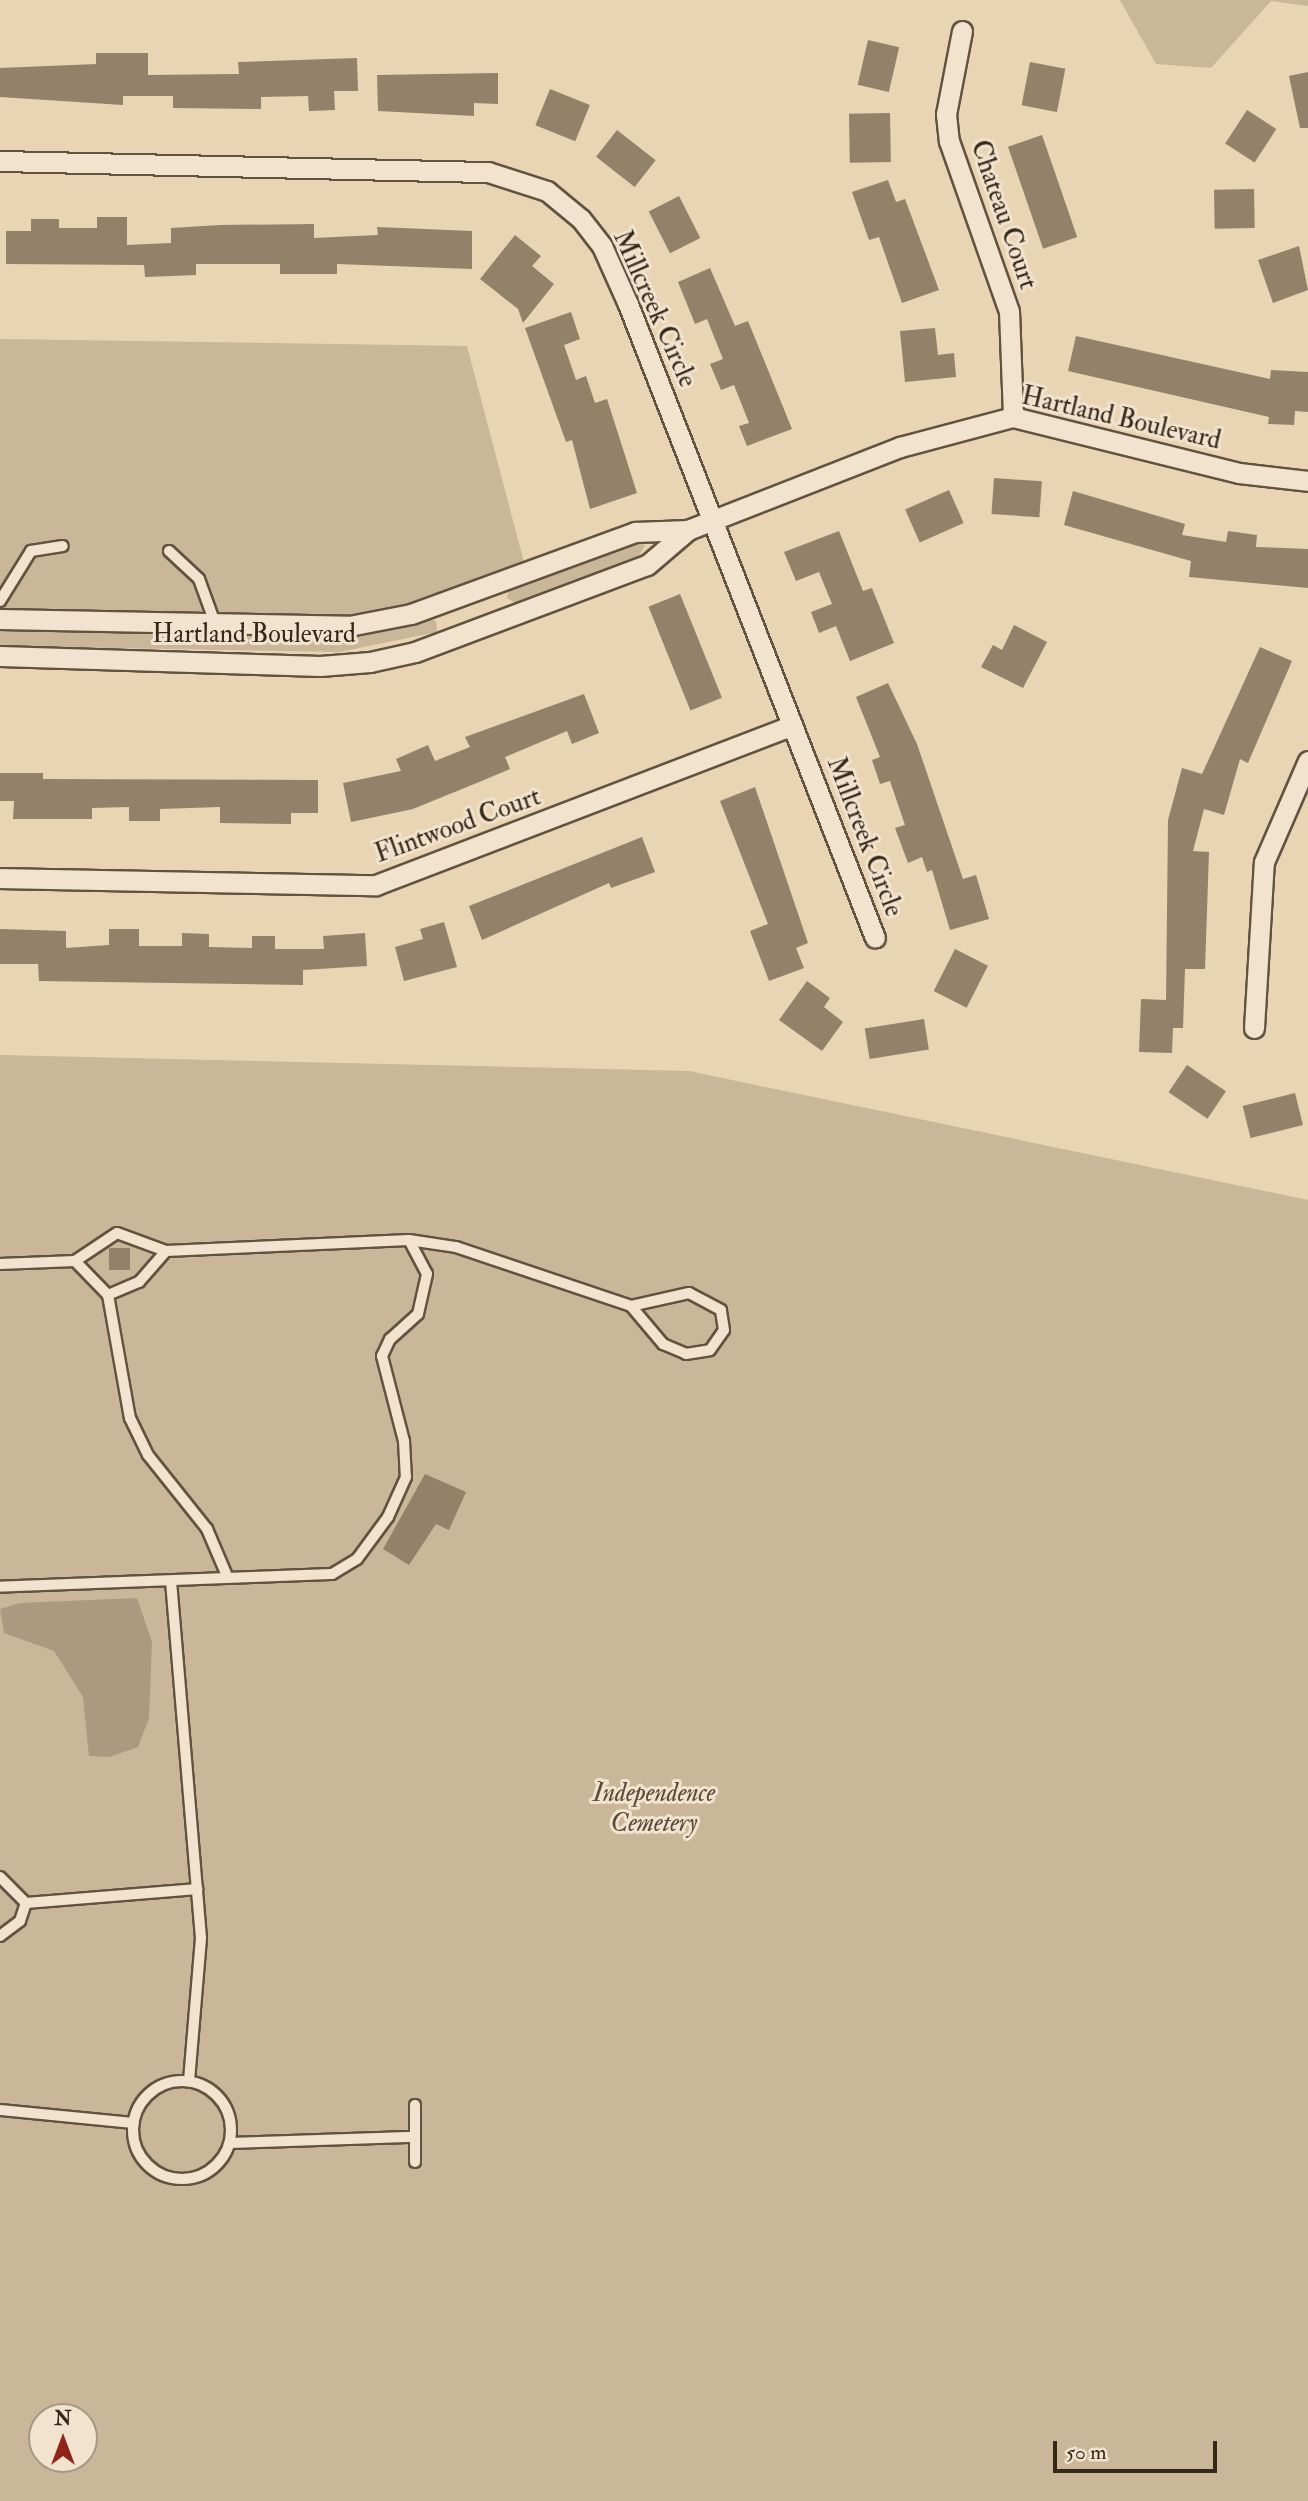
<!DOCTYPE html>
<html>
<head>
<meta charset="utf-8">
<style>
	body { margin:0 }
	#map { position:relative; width:1308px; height:2501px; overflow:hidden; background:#e9d4b3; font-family:"IM FELL Double Pica",serif }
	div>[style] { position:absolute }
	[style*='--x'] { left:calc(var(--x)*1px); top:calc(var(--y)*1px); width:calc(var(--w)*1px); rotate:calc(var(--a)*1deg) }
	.green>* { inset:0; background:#cab799 }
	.water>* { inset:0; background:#ac997f }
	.building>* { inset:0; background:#938169; transform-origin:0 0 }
	.roads { filter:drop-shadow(2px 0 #625240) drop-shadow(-2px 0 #625240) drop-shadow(0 2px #625240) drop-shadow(0 -2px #625240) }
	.lane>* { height:10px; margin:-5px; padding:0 5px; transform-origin:5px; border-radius:5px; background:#f1e3ce }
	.lane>.ring { margin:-5px; padding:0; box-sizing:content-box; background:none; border:10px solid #f1e3ce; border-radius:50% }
	.street>* { height:19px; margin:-9.5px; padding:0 9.5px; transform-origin:9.5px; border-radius:9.5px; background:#f1e3ce }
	span { translate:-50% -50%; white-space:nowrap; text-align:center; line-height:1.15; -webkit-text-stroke:6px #f1e3ce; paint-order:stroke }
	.street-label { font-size:26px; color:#352719 }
	.park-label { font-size:26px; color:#5a4b39; font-style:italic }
	.north { position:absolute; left:28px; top:2403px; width:70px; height:70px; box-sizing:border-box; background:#f1e3ce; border:2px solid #a69886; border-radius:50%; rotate:0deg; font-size:19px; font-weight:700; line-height:28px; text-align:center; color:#352719 }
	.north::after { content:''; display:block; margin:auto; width:24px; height:32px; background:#8f2418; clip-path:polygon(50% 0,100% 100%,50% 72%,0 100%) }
	.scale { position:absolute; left:1053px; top:2441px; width:164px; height:32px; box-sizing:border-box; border:4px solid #352719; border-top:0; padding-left:9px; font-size:21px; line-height:24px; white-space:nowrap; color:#352719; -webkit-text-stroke:5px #f1e3ce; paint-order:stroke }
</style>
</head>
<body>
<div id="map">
	<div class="green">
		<div style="clip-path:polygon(1120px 0,1308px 0,1308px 6px,1271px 1px,1211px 68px,1156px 64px)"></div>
		<div style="clip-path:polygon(0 339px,467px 346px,526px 570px,349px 626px,0 619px)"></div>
		<div style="clip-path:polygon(635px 540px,645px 545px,639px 556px,517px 604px,507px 598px,509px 589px)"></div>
		<div style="clip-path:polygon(425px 618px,436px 621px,437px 632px,340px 652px,0 646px,0 628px,312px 636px)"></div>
		<div style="clip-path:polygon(evenodd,0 1055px,689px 1071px,1308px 1200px,1308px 2501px,0 2501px,0 1055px,42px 2417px,84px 2417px,84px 2459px,42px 2459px,42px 2417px)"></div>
	</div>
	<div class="water">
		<div style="clip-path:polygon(137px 1598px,152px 1642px,149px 1718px,138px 1747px,109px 1757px,89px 1756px,83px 1697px,54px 1651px,4px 1633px,0 1609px,20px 1603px)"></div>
	</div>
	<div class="building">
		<div style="left:868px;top:40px;width:32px;height:46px;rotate:13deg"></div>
		<div style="clip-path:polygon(96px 53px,148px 53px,148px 75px,239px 74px,238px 62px,357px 58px,358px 91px,334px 91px,335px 110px,309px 111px,308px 96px,261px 97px,261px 109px,173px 108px,173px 96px,123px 96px,123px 105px,0 97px,0 68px,96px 64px)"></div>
		<div style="left:1030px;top:62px;width:36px;height:44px;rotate:11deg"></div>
		<div style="clip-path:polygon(1308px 72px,1308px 128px,1300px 128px,1289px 76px)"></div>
		<div style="clip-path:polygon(498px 73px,498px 104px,474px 103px,474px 116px,378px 111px,377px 75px)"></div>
		<div style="left:550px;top:89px;width:43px;height:39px;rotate:22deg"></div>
		<div style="left:1247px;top:110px;width:35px;height:40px;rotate:33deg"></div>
		<div style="left:890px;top:113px;width:49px;height:41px;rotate:89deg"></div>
		<div style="left:617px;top:130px;width:49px;height:34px;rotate:38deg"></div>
		<div style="left:1042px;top:135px;width:108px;height:36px;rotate:71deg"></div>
		<div style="clip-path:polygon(888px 180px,896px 202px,905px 199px,939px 290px,902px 303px,879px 237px,869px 240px,852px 192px)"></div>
		<div style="left:1254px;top:189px;width:39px;height:40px;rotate:89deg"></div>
		<div style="left:679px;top:196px;width:47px;height:34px;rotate:63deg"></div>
		<div style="clip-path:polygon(97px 217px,127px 217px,127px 245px,171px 243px,171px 228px,220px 225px,314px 224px,314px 238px,378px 235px,377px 227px,472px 231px,472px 269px,337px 264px,337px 274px,280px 274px,280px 264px,196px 264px,196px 275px,145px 277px,144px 265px,6px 264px,6px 231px,31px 231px,31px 219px,59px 219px,59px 228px,97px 228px)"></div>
		<div style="clip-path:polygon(515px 235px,541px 256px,532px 266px,554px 284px,523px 323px,518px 309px,480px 279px)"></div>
		<div style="clip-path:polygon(1299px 246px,1308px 290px,1273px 303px,1258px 260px)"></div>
		<div style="clip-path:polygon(710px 268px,735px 326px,748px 321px,792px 429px,747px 446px,739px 426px,749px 423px,734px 385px,721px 390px,710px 364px,723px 359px,707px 319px,695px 324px,678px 282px)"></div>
		<div style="clip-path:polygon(571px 312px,580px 339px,564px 345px,576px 380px,586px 376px,595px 403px,607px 399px,637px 493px,590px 509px,572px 440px,566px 442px,525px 328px)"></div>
		<div style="clip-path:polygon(935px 328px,938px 355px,954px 353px,956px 377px,905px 382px,900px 331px)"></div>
		<div style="clip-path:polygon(1076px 336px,1270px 379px,1271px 370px,1308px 372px,1308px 412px,1295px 411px,1294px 425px,1268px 424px,1269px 417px,1068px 371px)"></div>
		<div style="left:994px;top:478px;width:48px;height:36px;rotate:4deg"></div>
		<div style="left:949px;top:490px;width:36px;height:48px;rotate:66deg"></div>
		<div style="clip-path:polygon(1073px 491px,1185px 524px,1182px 535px,1226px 542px,1228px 531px,1257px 535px,1256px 547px,1308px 549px,1308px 588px,1189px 577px,1191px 561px,1064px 525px)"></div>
		<div style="clip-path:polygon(839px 531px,863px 591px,872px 588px,894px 643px,850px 661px,836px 626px,819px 633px,811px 612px,832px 604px,819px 572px,796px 581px,784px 552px)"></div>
		<div style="left:680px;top:594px;width:112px;height:34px;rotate:68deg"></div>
		<div style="clip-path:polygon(1014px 625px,1047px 642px,1023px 688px,981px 667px,993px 645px,1002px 650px)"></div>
		<div style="clip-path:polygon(1260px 647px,1292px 661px,1248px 763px,1240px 759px,1224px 815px,1204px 809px,1193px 851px,1209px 852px,1205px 969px,1185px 969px,1183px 1028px,1173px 1028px,1172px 1053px,1139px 1052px,1141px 999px,1166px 1000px,1168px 820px,1182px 768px,1202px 774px)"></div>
		<div style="clip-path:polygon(888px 683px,917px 744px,963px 879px,976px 875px,989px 919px,950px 930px,932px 870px,927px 872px,922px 857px,908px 863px,895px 828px,905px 825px,890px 781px,880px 784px,872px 760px,880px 757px,856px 697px)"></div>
		<div style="clip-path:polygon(584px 694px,599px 733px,572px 744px,567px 731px,505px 757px,510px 769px,484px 780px,413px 809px,351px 822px,343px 783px,401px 771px,396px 759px,428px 745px,435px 761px,470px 747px,465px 737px)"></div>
		<div style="clip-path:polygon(0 773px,43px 773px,43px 779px,318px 780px,318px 813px,291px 813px,291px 824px,220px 823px,220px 807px,160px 809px,160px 821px,129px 821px,129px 807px,92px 808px,92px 819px,13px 819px,14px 801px,0 801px)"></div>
		<div style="clip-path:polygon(755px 787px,808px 943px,796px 948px,804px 968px,769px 981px,750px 931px,768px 924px,720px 801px)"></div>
		<div style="clip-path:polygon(642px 837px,655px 872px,611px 888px,609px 883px,482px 940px,469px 906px)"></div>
		<div style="clip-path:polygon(444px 922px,457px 967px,404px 981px,395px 947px,423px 939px,420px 929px)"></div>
		<div style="clip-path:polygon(0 929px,66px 931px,66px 948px,109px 945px,109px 929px,139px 929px,139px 946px,182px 946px,182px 933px,209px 934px,209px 947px,252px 948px,252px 936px,275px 936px,275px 949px,324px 949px,323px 936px,365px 933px,367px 966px,303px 970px,303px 985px,39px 981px,38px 964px,0 964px)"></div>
		<div style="left:955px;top:949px;width:37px;height:47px;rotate:27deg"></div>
		<div style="clip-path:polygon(807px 981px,830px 998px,824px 1007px,843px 1022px,822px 1051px,779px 1020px)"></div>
		<div style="left:924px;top:1019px;width:31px;height:60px;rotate:81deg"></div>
		<div style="left:1187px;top:1065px;width:47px;height:33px;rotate:34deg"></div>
		<div style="left:1295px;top:1093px;width:33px;height:54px;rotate:76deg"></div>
		<div style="left:109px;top:1248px;width:21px;height:22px"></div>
		<div style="clip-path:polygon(425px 1474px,466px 1492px,449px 1530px,436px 1524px,409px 1565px,383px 1549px)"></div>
	</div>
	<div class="roads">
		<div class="lane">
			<div style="--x:169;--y:551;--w:41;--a:43"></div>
			<div style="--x:199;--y:579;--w:47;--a:70"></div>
			<div style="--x:0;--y:601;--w:59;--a:-58.2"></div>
			<div style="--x:31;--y:551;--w:32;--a:-9"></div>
			<div style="--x:409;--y:1240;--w:48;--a:8.5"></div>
			<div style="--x:456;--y:1247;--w:185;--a:18.6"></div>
			<div style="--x:631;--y:1306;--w:50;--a:49.9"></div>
			<div style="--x:663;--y:1344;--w:25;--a:23"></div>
			<div style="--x:686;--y:1354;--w:24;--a:-9"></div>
			<div style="--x:710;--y:1350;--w:24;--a:-55"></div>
			<div style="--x:724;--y:1330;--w:20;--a:-99"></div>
			<div style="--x:721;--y:1310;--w:36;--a:-152"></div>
			<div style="--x:689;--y:1293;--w:59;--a:167.4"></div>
			<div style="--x:75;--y:1261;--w:47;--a:45.9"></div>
			<div style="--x:108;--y:1295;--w:34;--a:-23"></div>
			<div style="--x:139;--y:1282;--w:41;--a:-48.9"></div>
			<div style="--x:0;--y:1264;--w:75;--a:-2.3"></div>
			<div style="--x:75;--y:1261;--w:50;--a:-33.7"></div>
			<div style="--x:117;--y:1233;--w:52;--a:20.2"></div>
			<div style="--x:166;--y:1251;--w:243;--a:-2.6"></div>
			<div style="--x:409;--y:1240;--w:38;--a:62"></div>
			<div style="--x:427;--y:1274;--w:41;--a:102.7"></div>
			<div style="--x:418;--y:1314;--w:38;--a:138"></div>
			<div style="--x:390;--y:1339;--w:19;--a:115"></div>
			<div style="--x:382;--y:1356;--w:88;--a:75.5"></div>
			<div style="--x:404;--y:1441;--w:36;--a:87"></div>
			<div style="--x:406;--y:1477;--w:44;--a:114.2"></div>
			<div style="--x:388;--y:1517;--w:52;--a:126.4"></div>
			<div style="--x:357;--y:1559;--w:29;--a:149"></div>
			<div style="--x:332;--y:1574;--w:332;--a:177.8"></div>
			<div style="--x:108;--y:1295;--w:125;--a:79.9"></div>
			<div style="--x:130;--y:1418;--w:41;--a:64.1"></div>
			<div style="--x:148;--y:1455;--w:95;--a:51.4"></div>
			<div style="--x:207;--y:1529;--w:51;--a:66.9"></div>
			<div style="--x:171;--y:1581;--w:358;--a:85.2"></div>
			<div style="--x:201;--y:1938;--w:144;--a:94.8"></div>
			<div style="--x:0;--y:1877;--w:37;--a:45"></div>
			<div style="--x:26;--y:1903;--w:172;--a:-4.7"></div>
			<div style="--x:0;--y:1936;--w:25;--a:-37"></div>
			<div style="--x:20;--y:1921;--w:19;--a:-72"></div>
			<div class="ring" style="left:133px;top:2081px;width:88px;height:88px"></div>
			<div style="--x:415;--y:2105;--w:57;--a:90"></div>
			<div style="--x:0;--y:2110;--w:134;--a:5.6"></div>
			<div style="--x:230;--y:2143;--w:185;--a:-1.9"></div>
		</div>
		<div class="street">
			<div style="--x:962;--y:31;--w:85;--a:100.9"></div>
			<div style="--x:946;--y:114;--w:27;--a:84"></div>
			<div style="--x:949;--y:141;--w:180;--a:70.6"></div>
			<div style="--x:1009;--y:311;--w:106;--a:87.8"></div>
			<div style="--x:0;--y:161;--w:488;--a:1.3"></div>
			<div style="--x:488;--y:172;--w:62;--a:17.9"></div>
			<div style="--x:547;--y:191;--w:44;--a:39.5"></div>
			<div style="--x:581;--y:219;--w:34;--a:52"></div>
			<div style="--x:602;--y:246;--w:64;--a:65.9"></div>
			<div style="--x:628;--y:304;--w:680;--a:68.71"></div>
			<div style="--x:0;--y:619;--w:349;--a:1.1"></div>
			<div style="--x:349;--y:626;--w:63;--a:-11"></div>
			<div style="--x:411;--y:614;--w:239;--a:-20.1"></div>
			<div style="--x:635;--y:532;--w:53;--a:-2.2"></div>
			<div style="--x:688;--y:530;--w:228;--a:-21.4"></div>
			<div style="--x:900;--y:447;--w:117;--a:-14.9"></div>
			<div style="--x:1013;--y:417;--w:233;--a:13.9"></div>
			<div style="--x:1239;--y:473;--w:69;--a:6.6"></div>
			<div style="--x:0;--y:656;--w:320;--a:1.8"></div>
			<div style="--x:320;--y:666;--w:50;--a:-4.6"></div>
			<div style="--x:370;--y:662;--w:46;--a:-12.5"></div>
			<div style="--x:415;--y:652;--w:248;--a:-20.6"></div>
			<div style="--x:647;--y:565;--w:54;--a:-40.5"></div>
			<div style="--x:0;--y:878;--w:376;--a:1.1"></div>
			<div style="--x:376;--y:885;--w:446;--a:-21"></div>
			<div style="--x:1254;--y:1028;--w:166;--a:-86.6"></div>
			<div style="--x:1264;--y:862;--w:110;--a:-66.5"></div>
		</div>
	</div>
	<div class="street-label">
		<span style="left:1003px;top:215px;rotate:71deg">Chateau Court</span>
		<span style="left:654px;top:309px;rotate:66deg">Millcreek Circle</span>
		<span style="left:1121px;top:419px;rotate:13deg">Hartland Boulevard</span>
		<span style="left:254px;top:635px">Hartland Boulevard</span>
		<span style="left:458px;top:826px;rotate:-20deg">Flintwood Court</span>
		<span style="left:864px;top:837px;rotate:69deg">Millcreek Circle</span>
	</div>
	<div class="park-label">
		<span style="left:654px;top:1809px">Independence<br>Cemetery</span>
	</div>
	<div class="north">N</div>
	<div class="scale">50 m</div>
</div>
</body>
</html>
